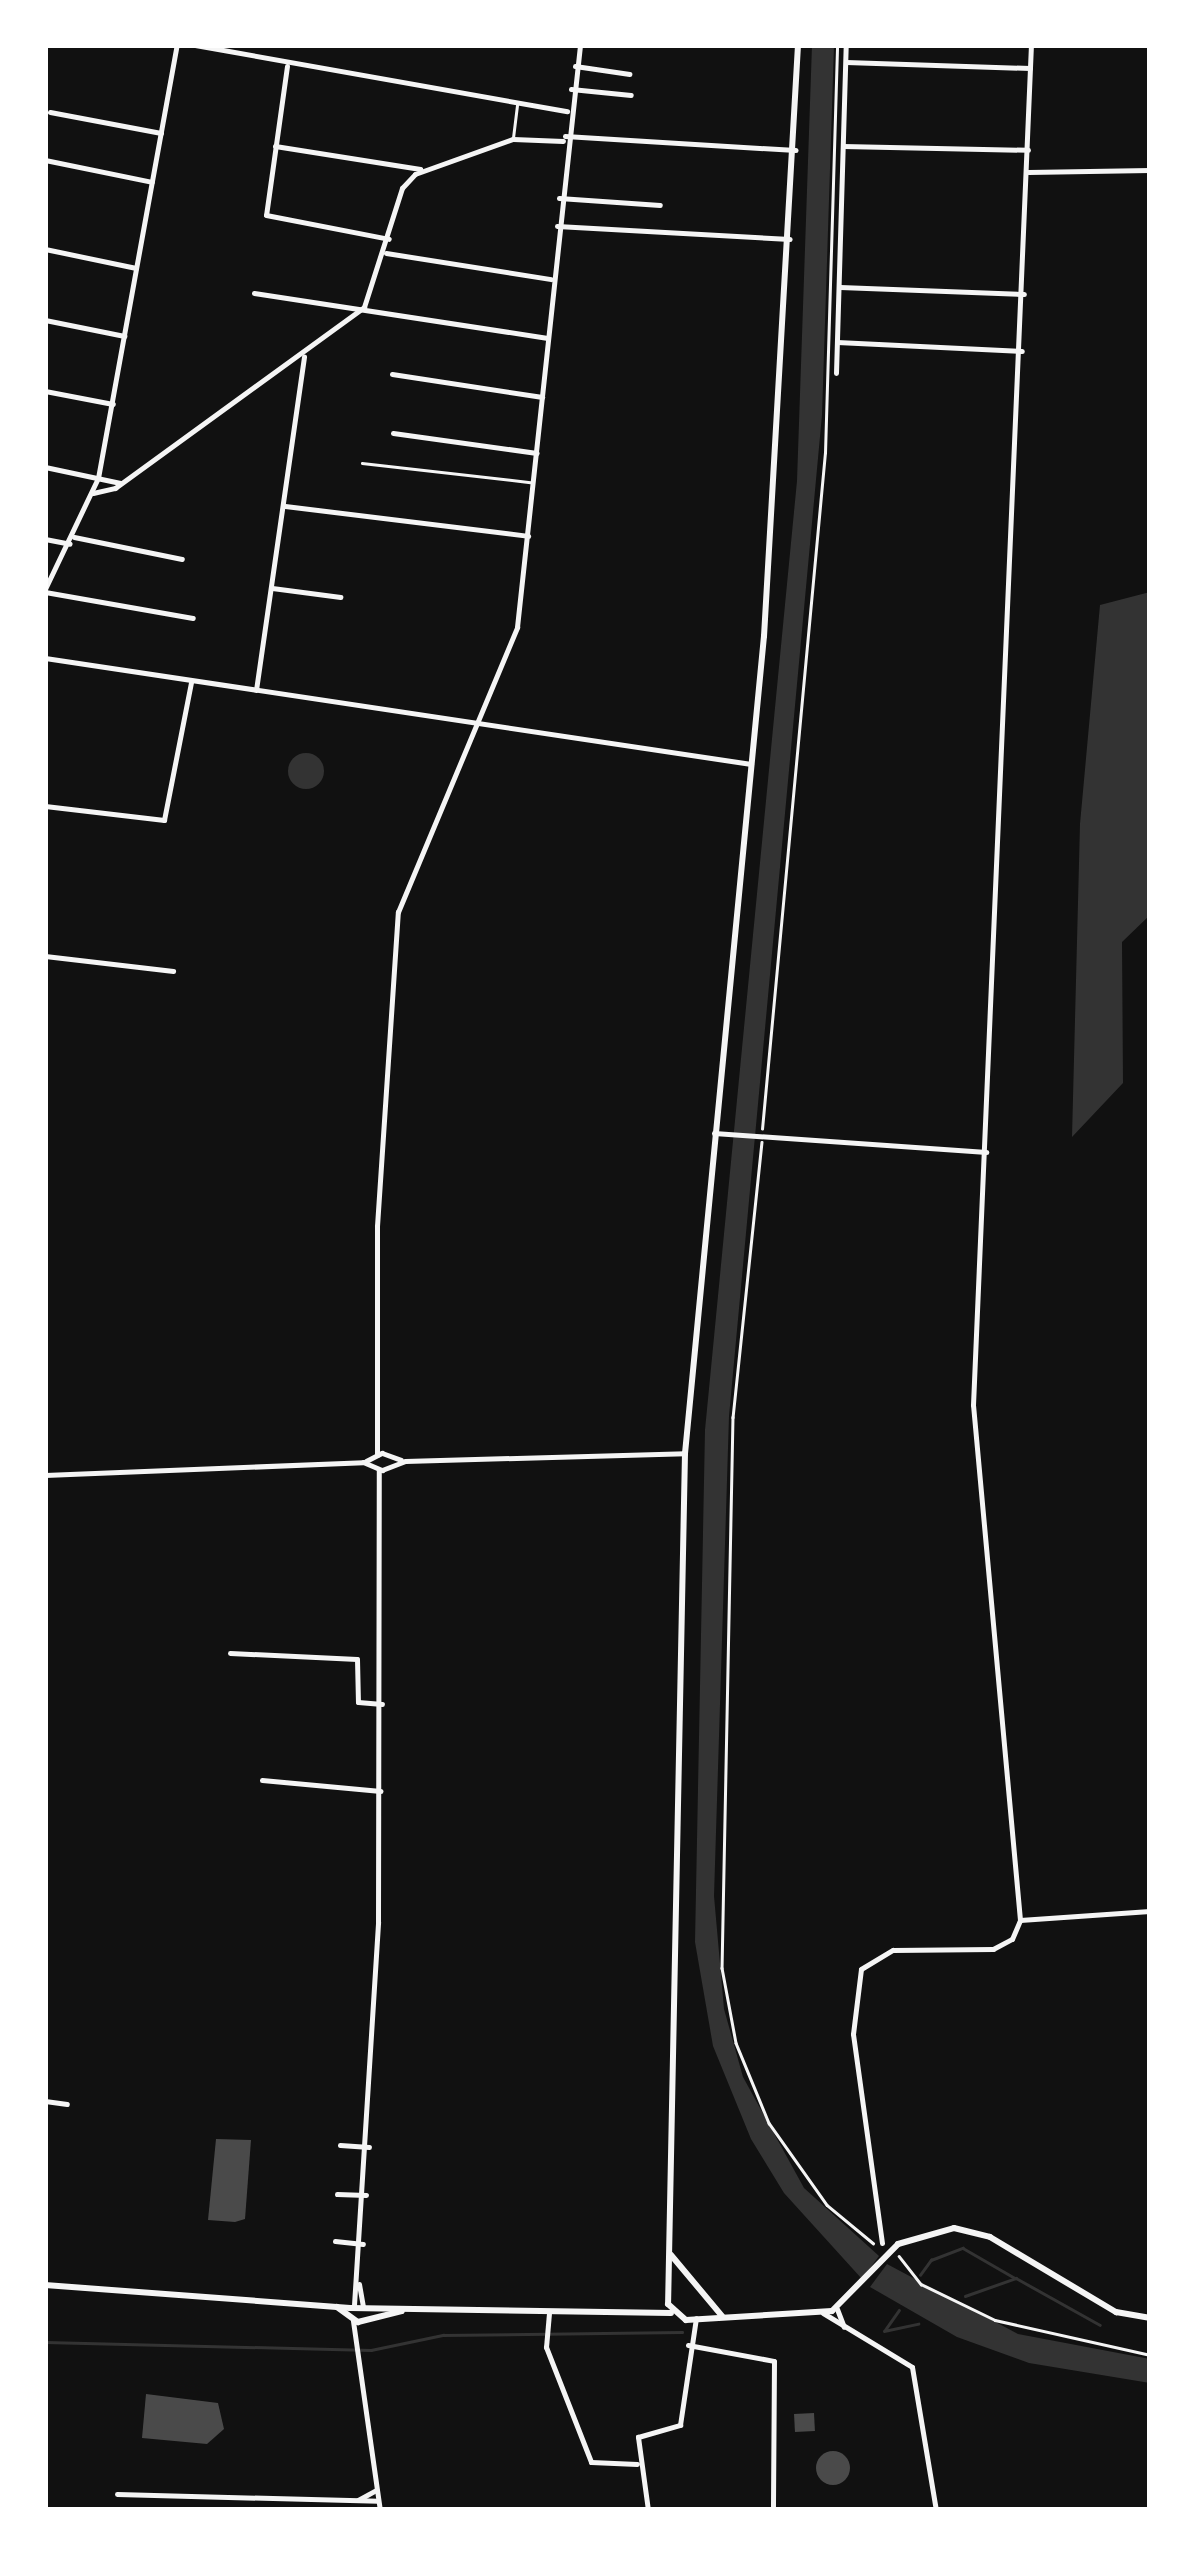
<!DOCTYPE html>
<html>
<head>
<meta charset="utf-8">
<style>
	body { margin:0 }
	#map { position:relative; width:1195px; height:2555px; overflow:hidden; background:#111; font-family:Poppins,sans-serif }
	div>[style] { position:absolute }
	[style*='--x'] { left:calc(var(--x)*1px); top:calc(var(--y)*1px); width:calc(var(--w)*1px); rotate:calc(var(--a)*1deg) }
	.water>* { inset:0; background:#333 }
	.round { border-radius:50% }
	.stream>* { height:2.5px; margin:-1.25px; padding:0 1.25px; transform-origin:1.25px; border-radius:1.25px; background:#333 }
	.building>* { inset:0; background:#4a4a4a; transform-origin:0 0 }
	.path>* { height:2.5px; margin:-1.25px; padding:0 1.25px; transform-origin:1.25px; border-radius:1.25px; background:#f5f5f5 }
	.service>* { height:2.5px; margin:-1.25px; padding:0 1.25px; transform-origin:1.25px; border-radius:1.25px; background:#f5f5f5 }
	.pedestrian>* { height:4px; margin:-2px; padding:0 2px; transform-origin:2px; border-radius:2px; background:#f5f5f5 }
	.minor>* { height:5px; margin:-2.5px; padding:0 2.5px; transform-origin:2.5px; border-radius:2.5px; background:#f5f5f5 }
	.tertiary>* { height:6px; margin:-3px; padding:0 3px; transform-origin:3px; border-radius:3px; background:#f5f5f5 }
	span { translate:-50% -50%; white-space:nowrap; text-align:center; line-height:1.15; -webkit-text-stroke:10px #fff; paint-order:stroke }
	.frame { position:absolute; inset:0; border:48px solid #fff; pointer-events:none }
</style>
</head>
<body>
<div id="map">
	<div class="water">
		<div style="clip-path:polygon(812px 45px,834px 45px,822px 415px,729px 1416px,714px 1896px,724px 2009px,743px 2077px,804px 2188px,879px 2256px,862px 2279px,784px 2193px,751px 2139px,713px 2046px,695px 1942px,705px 1430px,797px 481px)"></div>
		<div style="clip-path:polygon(1150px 592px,1150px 915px,1122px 942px,1123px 1083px,1072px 1137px,1080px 824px,1100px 605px)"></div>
		<div class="round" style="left:288px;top:753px;width:36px;height:36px"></div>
		<div style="clip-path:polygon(887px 2264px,1018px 2334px,1150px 2359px,1150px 2383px,1029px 2363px,957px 2337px,870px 2287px)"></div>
	</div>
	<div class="stream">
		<div style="--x:920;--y:2275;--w:19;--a:-54"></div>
		<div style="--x:931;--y:2260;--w:34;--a:-21"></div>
		<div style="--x:963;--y:2248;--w:60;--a:30"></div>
		<div style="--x:965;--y:2296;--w:54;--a:-19.4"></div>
		<div style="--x:1016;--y:2278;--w:96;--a:29.2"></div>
		<div style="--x:885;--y:2330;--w:24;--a:-55"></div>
		<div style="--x:884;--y:2331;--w:35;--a:-12"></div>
		<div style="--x:45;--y:2342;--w:326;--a:1.4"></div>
		<div style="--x:371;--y:2350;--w:74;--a:-11.8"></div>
		<div style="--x:443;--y:2335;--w:239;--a:-0.7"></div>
	</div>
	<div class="building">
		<div style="clip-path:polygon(216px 2139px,251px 2140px,245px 2219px,235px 2222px,208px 2220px)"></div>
		<div style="clip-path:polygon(146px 2394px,218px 2403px,224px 2429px,207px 2444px,142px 2438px)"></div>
		<div style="left:814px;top:2413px;width:18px;height:20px;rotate:87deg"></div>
		<div class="round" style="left:816px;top:2451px;width:34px;height:34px"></div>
	</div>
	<div class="path">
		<div style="--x:762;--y:1129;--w:679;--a:-84.68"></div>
		<div style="--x:825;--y:453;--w:408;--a:-88.3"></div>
		<div style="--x:762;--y:1142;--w:277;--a:96"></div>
		<div style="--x:733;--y:1417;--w:551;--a:91.14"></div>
		<div style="--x:722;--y:1968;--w:76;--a:79.4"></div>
		<div style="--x:736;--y:2043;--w:87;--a:67.6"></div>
		<div style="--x:769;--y:2123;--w:100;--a:54.7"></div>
		<div style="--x:827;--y:2205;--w:60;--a:39.6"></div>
		<div style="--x:899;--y:2256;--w:36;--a:52"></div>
		<div style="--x:921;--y:2284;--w:82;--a:25.9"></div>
		<div style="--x:995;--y:2320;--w:159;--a:12.7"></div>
	</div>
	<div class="service">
		<div style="--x:513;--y:138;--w:33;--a:-83"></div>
		<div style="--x:362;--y:463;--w:169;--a:6.5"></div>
	</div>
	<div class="pedestrian">
		<div style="--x:824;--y:2509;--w:3;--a:18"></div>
	</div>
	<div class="minor">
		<div style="--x:195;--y:45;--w:378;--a:10.1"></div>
		<div style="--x:846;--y:62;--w:184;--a:1.9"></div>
		<div style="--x:287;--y:66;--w:150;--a:98"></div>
		<div style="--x:266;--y:215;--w:125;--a:11"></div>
		<div style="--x:575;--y:66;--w:55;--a:8.4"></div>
		<div style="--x:571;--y:89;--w:60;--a:5.7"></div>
		<div style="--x:50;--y:112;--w:113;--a:10.7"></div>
		<div style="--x:565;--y:136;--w:231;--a:3.5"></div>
		<div style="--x:275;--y:146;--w:147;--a:9"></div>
		<div style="--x:843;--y:146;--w:185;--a:1.2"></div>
		<div style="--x:45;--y:160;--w:109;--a:11.6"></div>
		<div style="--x:1028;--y:172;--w:122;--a:-0.9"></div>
		<div style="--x:559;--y:198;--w:101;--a:4"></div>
		<div style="--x:557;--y:226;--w:233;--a:3.2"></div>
		<div style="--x:45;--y:249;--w:93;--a:11.8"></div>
		<div style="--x:386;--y:253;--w:167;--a:9"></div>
		<div style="--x:840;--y:287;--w:184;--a:2.2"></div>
		<div style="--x:254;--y:293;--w:297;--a:8.7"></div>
		<div style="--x:45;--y:320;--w:81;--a:11.4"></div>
		<div style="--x:837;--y:342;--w:185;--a:2.8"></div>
		<div style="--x:836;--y:373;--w:328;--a:-88.3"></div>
		<div style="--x:392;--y:374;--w:152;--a:8.7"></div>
		<div style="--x:45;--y:391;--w:69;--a:10.8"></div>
		<div style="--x:393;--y:433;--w:145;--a:7.9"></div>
		<div style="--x:45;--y:467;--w:77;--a:12"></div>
		<div style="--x:93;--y:493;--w:23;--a:-13"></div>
		<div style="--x:115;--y:488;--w:308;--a:-36"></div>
		<div style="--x:364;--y:307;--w:125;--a:-72.3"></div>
		<div style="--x:402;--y:188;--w:19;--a:-47"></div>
		<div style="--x:415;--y:174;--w:104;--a:-19.7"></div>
		<div style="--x:513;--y:139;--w:50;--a:2.3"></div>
		<div style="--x:285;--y:506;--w:245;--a:7"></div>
		<div style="--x:74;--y:537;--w:110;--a:11.5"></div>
		<div style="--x:45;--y:539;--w:25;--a:11"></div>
		<div style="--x:272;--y:588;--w:69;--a:7.5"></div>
		<div style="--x:45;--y:589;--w:123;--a:-64.5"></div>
		<div style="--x:98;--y:478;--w:440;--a:-79.7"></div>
		<div style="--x:45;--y:592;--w:150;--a:10"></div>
		<div style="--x:45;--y:658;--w:714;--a:8.54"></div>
		<div style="--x:256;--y:690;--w:337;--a:-81.8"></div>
		<div style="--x:45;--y:806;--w:120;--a:6.7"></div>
		<div style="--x:164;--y:820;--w:141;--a:-78.9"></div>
		<div style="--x:45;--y:956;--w:129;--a:6.7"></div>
		<div style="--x:714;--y:1133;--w:273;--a:4"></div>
		<div style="--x:377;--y:1455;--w:229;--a:-90"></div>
		<div style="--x:377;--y:1226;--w:315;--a:-86.2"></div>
		<div style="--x:398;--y:912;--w:309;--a:-67.3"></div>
		<div style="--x:517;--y:627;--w:585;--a:-83.82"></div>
		<div style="--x:366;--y:1461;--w:18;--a:-27"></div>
		<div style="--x:382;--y:1453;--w:20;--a:20"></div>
		<div style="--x:45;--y:1475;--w:318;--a:-2.3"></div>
		<div style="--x:363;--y:1462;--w:21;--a:23"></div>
		<div style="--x:382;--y:1470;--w:25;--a:-21"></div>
		<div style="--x:405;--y:1461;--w:280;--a:-1.6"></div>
		<div style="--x:230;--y:1653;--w:127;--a:2.7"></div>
		<div style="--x:357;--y:1659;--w:43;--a:88.7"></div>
		<div style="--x:358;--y:1702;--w:24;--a:5"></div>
		<div style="--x:262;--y:1780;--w:119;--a:5.3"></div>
		<div style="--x:1020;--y:1920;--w:130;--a:-4"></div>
		<div style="--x:45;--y:2101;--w:22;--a:8"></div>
		<div style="--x:340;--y:2145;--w:29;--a:4"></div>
		<div style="--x:337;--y:2194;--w:29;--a:2"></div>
		<div style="--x:335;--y:2241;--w:28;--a:6"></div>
		<div style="--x:882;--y:2243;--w:211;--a:-97.9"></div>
		<div style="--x:853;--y:2034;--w:65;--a:-83"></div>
		<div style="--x:861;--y:1969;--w:37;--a:-31"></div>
		<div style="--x:893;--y:1950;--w:100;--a:-0.6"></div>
		<div style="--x:993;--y:1949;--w:21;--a:-28"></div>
		<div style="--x:1012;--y:1939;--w:21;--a:-67"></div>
		<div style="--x:1020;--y:1920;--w:517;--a:-95.21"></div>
		<div style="--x:973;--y:1405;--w:1361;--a:-87.56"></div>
		<div style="--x:359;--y:2284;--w:22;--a:80"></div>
		<div style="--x:354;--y:2305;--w:384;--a:-86.4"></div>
		<div style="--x:378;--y:1922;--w:452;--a:-89.9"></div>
		<div style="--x:837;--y:2309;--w:19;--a:69"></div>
		<div style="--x:549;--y:2313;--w:34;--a:95"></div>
		<div style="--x:546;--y:2347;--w:123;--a:68.6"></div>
		<div style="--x:591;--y:2462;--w:46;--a:2.5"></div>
		<div style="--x:823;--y:2313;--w:104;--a:31.2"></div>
		<div style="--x:912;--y:2367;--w:145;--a:80.5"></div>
		<div style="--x:353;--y:2321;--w:191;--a:81.9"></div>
		<div style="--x:688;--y:2345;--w:87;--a:10.5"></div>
		<div style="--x:774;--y:2361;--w:149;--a:90.4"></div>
		<div style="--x:117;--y:2494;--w:261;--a:1.5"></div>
		<div style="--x:358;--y:2500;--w:21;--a:-29"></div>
		<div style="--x:648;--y:2510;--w:74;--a:-97.8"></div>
		<div style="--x:638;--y:2437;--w:44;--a:-15.9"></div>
		<div style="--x:680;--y:2425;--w:108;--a:-81.5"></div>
	</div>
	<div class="tertiary">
		<div style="--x:798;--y:45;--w:592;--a:93.29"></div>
		<div style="--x:764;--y:636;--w:821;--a:95.52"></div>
		<div style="--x:685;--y:1453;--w:851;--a:91.14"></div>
		<div style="--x:668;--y:2304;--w:24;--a:42"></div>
		<div style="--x:686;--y:2320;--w:146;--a:-3.5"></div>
		<div style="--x:832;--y:2311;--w:94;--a:-45.4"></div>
		<div style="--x:898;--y:2244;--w:58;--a:-15.9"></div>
		<div style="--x:954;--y:2228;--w:37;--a:14"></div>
		<div style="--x:990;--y:2237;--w:147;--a:30.8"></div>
		<div style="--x:1116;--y:2312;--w:35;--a:10"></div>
		<div style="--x:671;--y:2255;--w:80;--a:50.1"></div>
		<div style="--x:45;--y:2285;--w:306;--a:4.3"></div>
		<div style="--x:350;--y:2308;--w:321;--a:0.9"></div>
		<div style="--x:337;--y:2307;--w:26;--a:36"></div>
		<div style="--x:358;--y:2322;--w:45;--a:-14"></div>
	</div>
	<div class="frame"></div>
</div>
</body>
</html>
